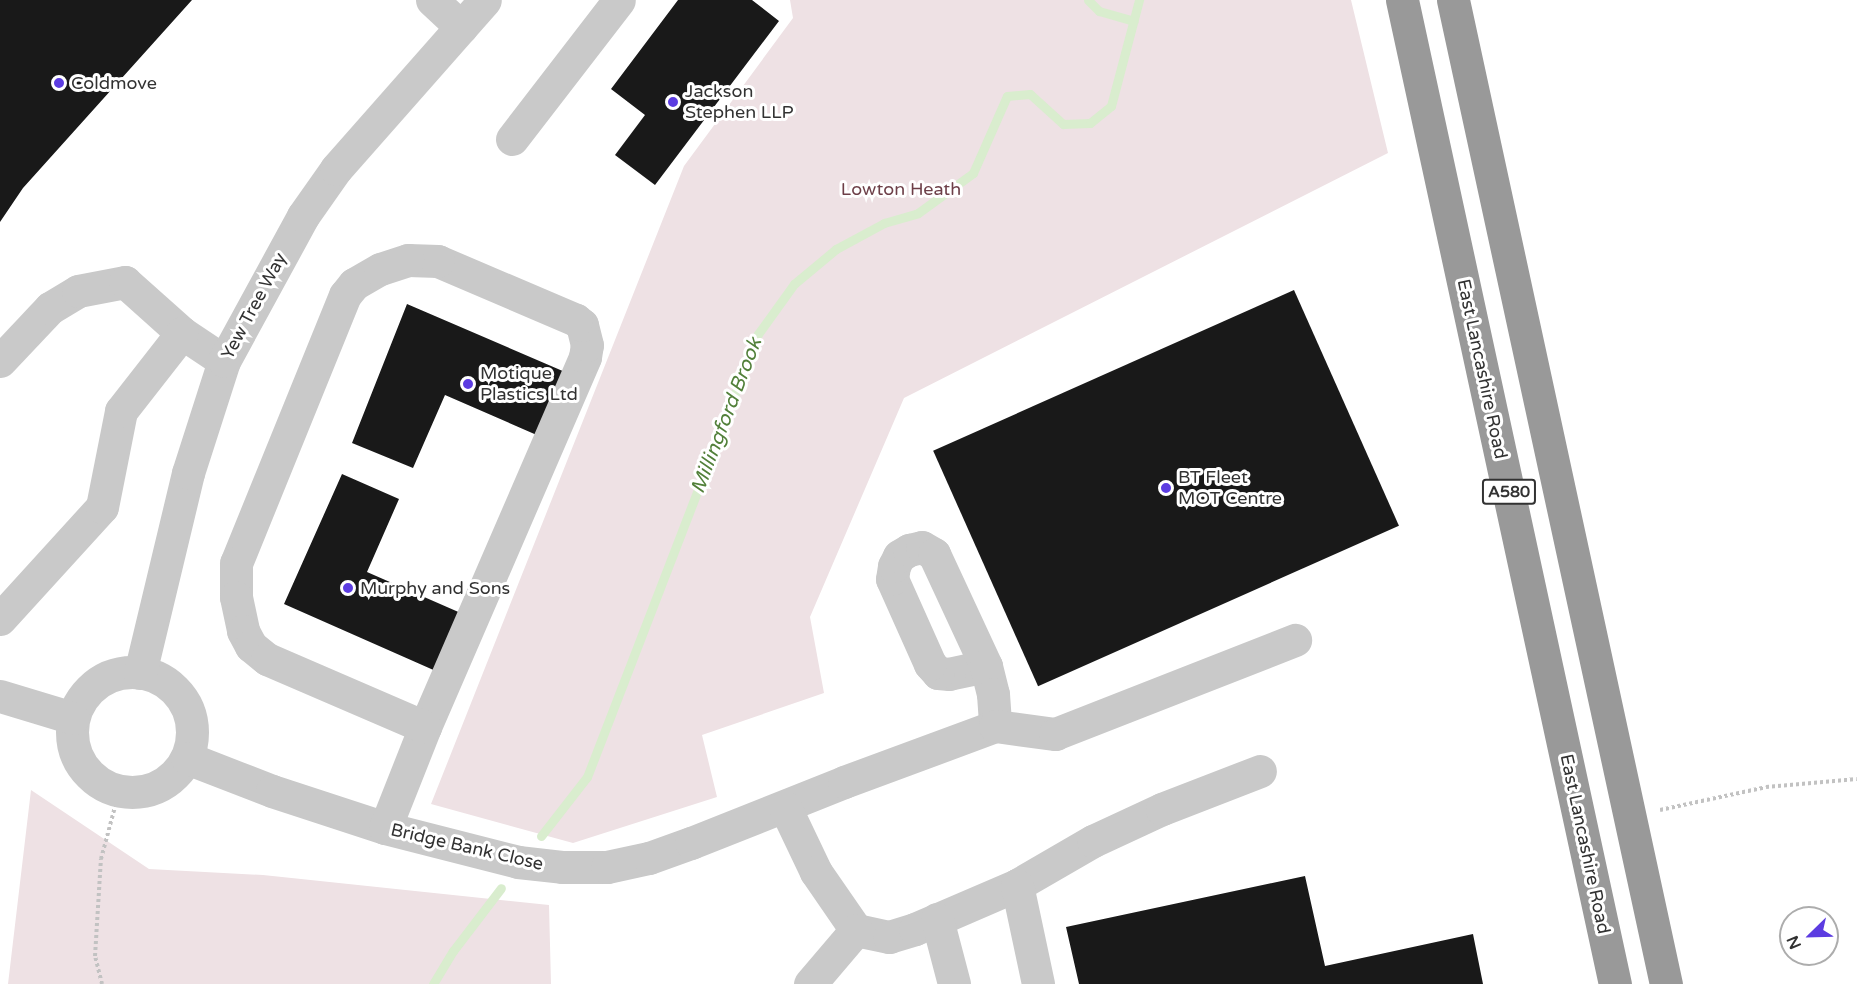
<!DOCTYPE html>
<html>
<head>
<meta charset="utf-8">
<style>
	body { margin:0 }
	#map { position:relative; width:1857px; height:984px; overflow:hidden; background:#fff; font-family:"Varela Round",sans-serif }
	div>[style] { position:absolute }
	[style*='--x'] { left:calc(var(--x)*1px); top:calc(var(--y)*1px); width:calc(var(--w)*1px); rotate:calc(var(--a)*1deg) }
	.green>* { inset:0; background:#eee1e4 }
	.stream>* { height:9px; margin:-4.5px; padding:0 4.5px; transform-origin:4.5px; border-radius:4.5px; background:#d9edce }
	.building>* { inset:0; background:#191919; transform-origin:0 0 }
	.path>* { height:4px; margin-top:-2px; transform-origin:0; background:repeating-linear-gradient(90deg,#c2c2c2 0 3px,transparent 0 6px) }
	.minor>* { height:33px; margin:-16.5px; padding:0 16.5px; transform-origin:16.5px; border-radius:16.5px; background:#c9c9c9 }
	.minor>.ring { margin:-16.5px; padding:0; box-sizing:content-box; background:none; border:33px solid #c9c9c9; border-radius:50% }
	.highway>* { height:33px; margin:-16.5px; padding:0 16.5px; transform-origin:16.5px; border-radius:16.5px; background:#999 }
	.dots>* { width:16px; height:16px; translate:-50% -50%; box-sizing:border-box; border:3px solid #fff; border-radius:50% }
	span { translate:-50% -50%; white-space:nowrap; text-align:center; line-height:1.15; -webkit-text-stroke:6px #fff; paint-order:stroke }
	.shield-label span { padding:2px 4px; background:#fff; border:2px solid; border-radius:4px; -webkit-text-stroke-width:0 }
	.shield-label { font-size:16px; color:#323232; font-weight:700 }
	.poi-label { font-size:18px; color:#323232 }
	.left { translate:0 -50%; text-align:left }
	.park-label { font-size:18px; color:#6d3f48 }
	.street-label { font-size:18px; color:#323232 }
	.water-label { font-size:20px; color:#52803a; font-style:italic }
	.north { position:absolute; left:1779px; top:906px; width:60px; height:60px; box-sizing:border-box; background:#fff; border:2px solid #adadad; border-radius:50%; rotate:247deg; font-size:16px; font-weight:700; line-height:24px; text-align:center; color:#323232 }
	.north::after { content:''; display:block; margin:auto; width:21px; height:27px; background:#5c3ce1; clip-path:polygon(50% 0,100% 100%,50% 72%,0 100%) }
</style>
</head>
<body>
<div id="map">
	<div class="green">
		<div style="clip-path:polygon(790px 0,1351px 0,1388px 153px,904px 398px,810px 617px,824px 693px,702px 735px,717px 797px,573px 843px,431px 804px,684px 166px,793px 18px)"></div>
		<div style="clip-path:polygon(31px 790px,149px 869px,263px 875px,549px 905px,551px 984px,8px 984px)"></div>
	</div>
	<div class="stream">
		<div style="--x:1088;--y:0;--w:16;--a:45"></div>
		<div style="--x:1099;--y:11;--w:36;--a:16"></div>
		<div style="--x:541;--y:836;--w:75;--a:-52.1"></div>
		<div style="--x:587;--y:777;--w:475;--a:-68.9"></div>
		<div style="--x:758;--y:334;--w:62;--a:-54.2"></div>
		<div style="--x:794;--y:284;--w:55;--a:-39.8"></div>
		<div style="--x:836;--y:249;--w:55;--a:-28.4"></div>
		<div style="--x:884;--y:223;--w:35;--a:-16"></div>
		<div style="--x:918;--y:213;--w:68;--a:-36"></div>
		<div style="--x:973;--y:173;--w:84;--a:-66.2"></div>
		<div style="--x:1007;--y:96;--w:23;--a:-5"></div>
		<div style="--x:1030;--y:94;--w:45;--a:42.3"></div>
		<div style="--x:1063;--y:124;--w:27;--a:-2"></div>
		<div style="--x:1090;--y:123;--w:27;--a:-39"></div>
		<div style="--x:1111;--y:106;--w:110;--a:-75.2"></div>
		<div style="--x:433;--y:984;--w:39;--a:-59"></div>
		<div style="--x:453;--y:951;--w:79;--a:-52.7"></div>
	</div>
	<div class="building">
		<div style="clip-path:polygon(0 0,192px 0,23px 188px,0 222px)"></div>
		<div style="clip-path:polygon(678px 0,752px 0,779px 21px,655px 185px,615px 155px,645px 115px,611px 89px)"></div>
		<div style="left:1294px;top:290px;width:258px;height:395px;rotate:66deg"></div>
		<div style="clip-path:polygon(407px 304px,565px 372px,539px 436px,445px 395px,413px 468px,352px 443px)"></div>
		<div style="clip-path:polygon(342px 474px,399px 499px,367px 572px,463px 614px,438px 672px,284px 604px)"></div>
		<div style="clip-path:polygon(1305px 876px,1325px 966px,1473px 934px,1483px 984px,1079px 984px,1066px 927px)"></div>
	</div>
	<div class="path">
		<div style="--x:1660;--y:810;--w:108;--a:-12.2"></div>
		<div style="--x:1766;--y:787;--w:91;--a:-5"></div>
		<div style="--x:102;--y:984;--w:29;--a:-104"></div>
		<div style="--x:95;--y:956;--w:97;--a:-86.5"></div>
		<div style="--x:101;--y:859;--w:69;--a:-75"></div>
	</div>
	<div class="minor">
		<div style="--x:432;--y:0;--w:40;--a:43"></div>
		<div style="--x:512;--y:139;--w:175;--a:-52.4"></div>
		<div style="--x:0;--y:361;--w:73;--a:-46.7"></div>
		<div style="--x:50;--y:308;--w:33;--a:-31"></div>
		<div style="--x:78;--y:291;--w:48;--a:-10.8"></div>
		<div style="--x:125;--y:282;--w:76;--a:41.8"></div>
		<div style="--x:182;--y:333;--w:50;--a:33.7"></div>
		<div style="--x:0;--y:619;--w:151;--a:-47.7"></div>
		<div style="--x:102;--y:507;--w:98;--a:-78.8"></div>
		<div style="--x:121;--y:411;--w:99;--a:-52"></div>
		<div style="--x:986;--y:666;--w:38;--a:168"></div>
		<div style="--x:949;--y:674;--w:11;--a:-175"></div>
		<div style="--x:938;--y:673;--w:12;--a:-132"></div>
		<div style="--x:930;--y:664;--w:93;--a:-114.1"></div>
		<div style="--x:892;--y:579;--w:13;--a:-81"></div>
		<div style="--x:894;--y:566;--w:11;--a:-63"></div>
		<div style="--x:899;--y:556;--w:12;--a:-31"></div>
		<div style="--x:909;--y:550;--w:13;--a:-13"></div>
		<div style="--x:922;--y:547;--w:14;--a:30"></div>
		<div style="--x:934;--y:554;--w:123;--a:65.1"></div>
		<div style="--x:986;--y:666;--w:29;--a:76"></div>
		<div style="--x:993;--y:694;--w:32;--a:86"></div>
		<div class="ring" style="left:72px;top:672px;width:87px;height:87px"></div>
		<div style="--x:140;--y:673;--w:206;--a:-76.5"></div>
		<div style="--x:188;--y:473;--w:118;--a:-72.2"></div>
		<div style="--x:224;--y:361;--w:165;--a:-61.4"></div>
		<div style="--x:303;--y:216;--w:57;--a:-54.9"></div>
		<div style="--x:336;--y:169;--w:225;--a:-48.6"></div>
		<div style="--x:0;--y:696;--w:76;--a:16.8"></div>
		<div style="--x:187;--y:758;--w:91;--a:21.2"></div>
		<div style="--x:272;--y:791;--w:119;--a:18.1"></div>
		<div style="--x:385;--y:828;--w:137;--a:14.3"></div>
		<div style="--x:518;--y:862;--w:44;--a:6.5"></div>
		<div style="--x:562;--y:867;--w:45;--a:0"></div>
		<div style="--x:607;--y:867;--w:43;--a:-12.1"></div>
		<div style="--x:649;--y:858;--w:45;--a:-19.7"></div>
		<div style="--x:691;--y:843;--w:165;--a:-21.7"></div>
		<div style="--x:844;--y:782;--w:161;--a:-20.3"></div>
		<div style="--x:995;--y:726;--w:61;--a:7.6"></div>
		<div style="--x:1055;--y:734;--w:258;--a:-21.4"></div>
		<div style="--x:785;--y:807;--w:72;--a:64.5"></div>
		<div style="--x:816;--y:872;--w:70;--a:55.4"></div>
		<div style="--x:856;--y:930;--w:34;--a:12"></div>
		<div style="--x:889;--y:937;--w:27;--a:-17"></div>
		<div style="--x:915;--y:929;--w:111;--a:-23.3"></div>
		<div style="--x:1017;--y:885;--w:88;--a:-30.1"></div>
		<div style="--x:1093;--y:841;--w:76;--a:-24.9"></div>
		<div style="--x:1162;--y:809;--w:105;--a:-21.2"></div>
		<div style="--x:385;--y:828;--w:109;--a:-68.4"></div>
		<div style="--x:425;--y:727;--w:403;--a:-66.6"></div>
		<div style="--x:585;--y:357;--w:12;--a:-81"></div>
		<div style="--x:587;--y:345;--w:21;--a:-104"></div>
		<div style="--x:582;--y:325;--w:8;--a:-140"></div>
		<div style="--x:576;--y:320;--w:150;--a:-156.9"></div>
		<div style="--x:438;--y:261;--w:30;--a:-178"></div>
		<div style="--x:408;--y:260;--w:29;--a:162"></div>
		<div style="--x:380;--y:269;--w:30;--a:150"></div>
		<div style="--x:354;--y:284;--w:14;--a:129"></div>
		<div style="--x:345;--y:295;--w:289;--a:112.1"></div>
		<div style="--x:236;--y:563;--w:34;--a:90"></div>
		<div style="--x:236;--y:597;--w:35;--a:78"></div>
		<div style="--x:243;--y:631;--w:17;--a:62"></div>
		<div style="--x:251;--y:646;--w:21;--a:39"></div>
		<div style="--x:267;--y:659;--w:172;--a:23.3"></div>
		<div style="--x:1017;--y:885;--w:101;--a:78"></div>
		<div style="--x:937;--y:919;--w:67;--a:75.3"></div>
		<div style="--x:810;--y:984;--w:71;--a:-49.6"></div>
	</div>
	<div class="highway">
		<div style="--x:1402;--y:0;--w:1007;--a:77.79"></div>
		<div style="--x:1453;--y:0;--w:1007;--a:77.79"></div>
	</div>
	<div class="dots">
		<div style="left:59px;top:83px;background:#5c3ce1"></div>
		<div style="left:673px;top:102px;background:#5c3ce1"></div>
		<div style="left:468px;top:384px;background:#5c3ce1"></div>
		<div style="left:1166px;top:488px;background:#5c3ce1"></div>
		<div style="left:348px;top:588px;background:#5c3ce1"></div>
	</div>
	<div class="shield-label">
		<span style="left:1509px;top:492px">A580</span>
	</div>
	<div class="poi-label">
		<span class="left" style="left:71px;top:83px">Coldmove</span>
		<span class="left" style="left:685px;top:102px">Jackson<br>Stephen LLP</span>
		<span class="left" style="left:480px;top:384px">Motique<br>Plastics Ltd</span>
		<span class="left" style="left:1178px;top:488px">BT Fleet<br>MOT Centre</span>
		<span class="left" style="left:360px;top:588px">Murphy and Sons</span>
	</div>
	<div class="park-label">
		<span style="left:901px;top:189px">Lowton Heath</span>
	</div>
	<div class="street-label">
		<span style="left:254px;top:306px;rotate:-62deg">Yew Tree Way</span>
		<span style="left:1482px;top:369px;rotate:78deg">East Lancashire Road</span>
		<span style="left:1585px;top:844px;rotate:78deg">East Lancashire Road</span>
		<span style="left:467px;top:847px;rotate:13deg">Bridge Bank Close</span>
	</div>
	<div class="water-label">
		<span style="left:727px;top:416px;rotate:-69deg">Millingford Brook</span>
	</div>
	<div class="north">N</div>
</div>
</body>
</html>
